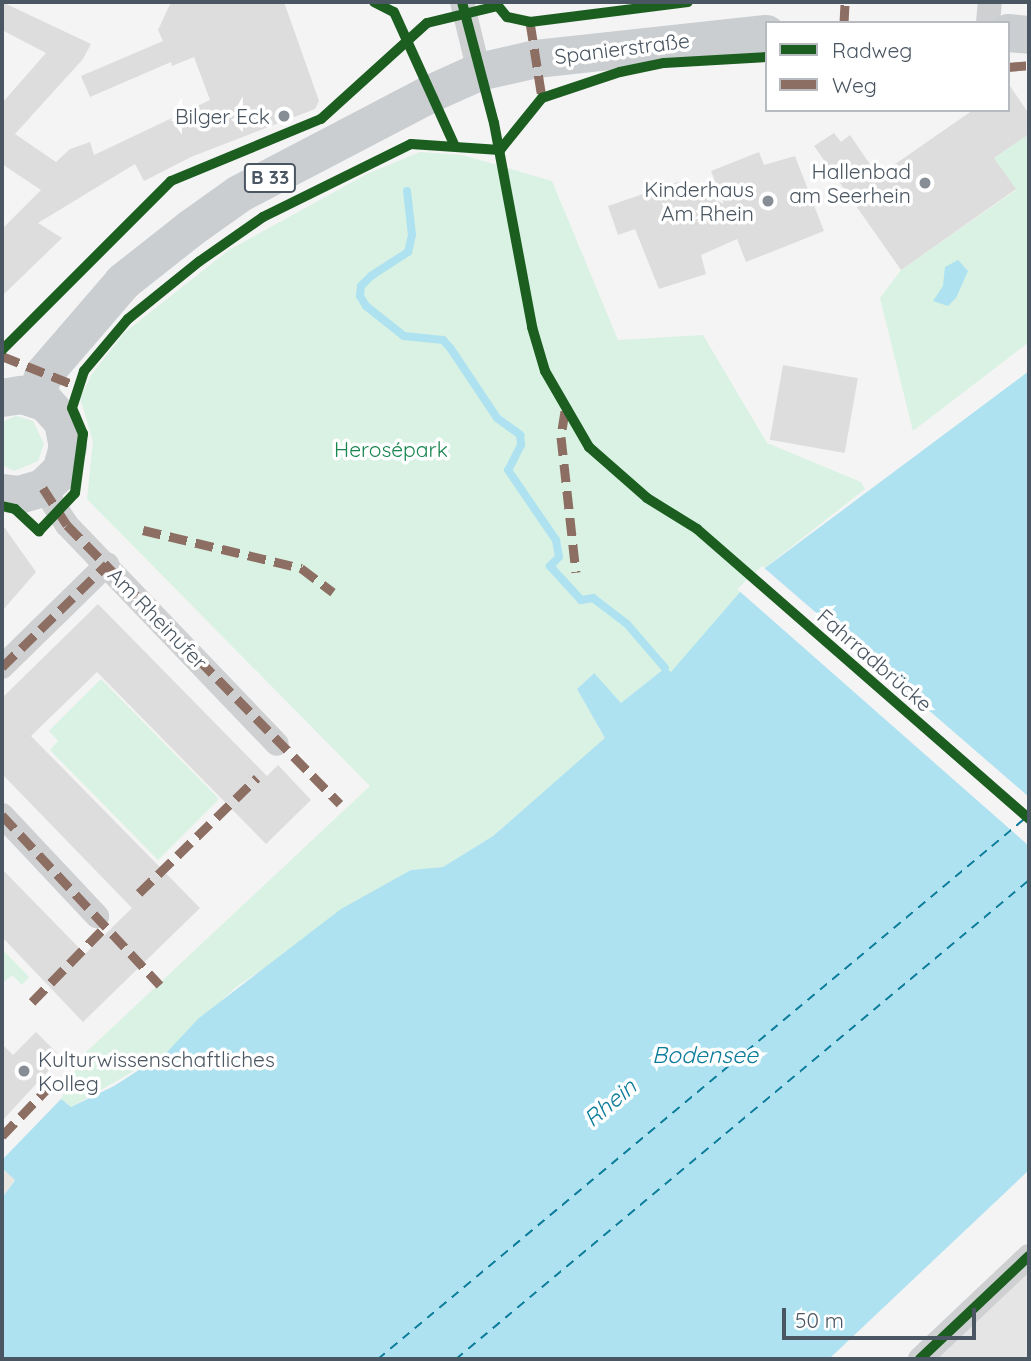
<!DOCTYPE html>
<html>
<head>
<meta charset="utf-8">
<style>
	body { margin:0 }
	#map { position:relative; width:1031px; height:1361px; overflow:hidden; background:#f4f4f4; font-family:Quicksand,sans-serif }
	div>[style] { position:absolute }
	[style*='--x'] { left:calc(var(--x)*1px); top:calc(var(--y)*1px); width:calc(var(--w)*1px); rotate:calc(var(--a)*1deg) }
	.education>* { inset:0; background:#e6e5e6 }
	.green>* { inset:0; background:#d9f2e3 }
	.sand>* { inset:0; background:#e7e6e1 }
	.water>* { inset:0; background:#aee2f0 }
	.pier>* { inset:0; background:#f4f4f4 }
	.stream>* { height:8px; margin:-4px; padding:0 4px; transform-origin:4px; border-radius:4px; background:#aee2f0 }
	.ferry>* { height:2px; margin-top:-1px; transform-origin:0; background:repeating-linear-gradient(90deg,#0c7c9b 0 9px,transparent 0 16px) }
	.building>* { inset:0; background:#ddddde; transform-origin:0 0 }
	.street>* { height:24px; margin:-12px; padding:0 12px; transform-origin:12px; border-radius:12px; background:#ced0d2 }
	.primary>* { height:38px; margin:-19px; padding:0 19px; transform-origin:19px; border-radius:19px; background:#caced1 }
	.quiet>* { height:9px; margin-top:-4.5px; transform-origin:0; background:repeating-linear-gradient(90deg,#8d6e63 0 18px,transparent 0 27px) }
	.cycleway>* { height:10px; margin:-5px; padding:0 5px; transform-origin:5px; border-radius:5px; background:#1b5e20 }
	.dots>* { width:19px; height:19px; translate:-50% -50%; box-sizing:border-box; border:4px solid #fff; border-radius:50% }
	span { translate:-50% -50%; white-space:nowrap; text-align:center; line-height:1.15; -webkit-text-stroke:7px #fff; paint-order:stroke }
	.shield-label span { padding:2px 5px; background:#fff; border:2px solid; border-radius:5px; -webkit-text-stroke-width:0 }
	.shield-label { font-size:19px; color:#4a5661; font-weight:700 }
	.street-label { font-size:21px; color:#4a5661 }
	.poi-label { font-size:21px; color:#4a5661 }
	.right { translate:-100% -50%; text-align:right }
	.left { translate:0 -50%; text-align:left }
	.park-label { font-size:21px; color:#17864f }
	.water-label { font-size:23px; color:#0c7c9b; font-style:italic }
	.frame { position:absolute; inset:0; border:4px solid #4a5661; pointer-events:none }
	.legend { position:absolute; left:765px; top:21px; width:245px; height:91px; box-sizing:border-box; background:#fff; border:2px solid #b7bbc0; margin:0; padding:9px 12px; list-style:none; font-size:21px; color:#4a5661 }
	.legend li { display:flex; align-items:center; gap:14px; height:35px }
	.legend b { width:35px; border:2px solid #b7bbc0 }
	.scale { position:absolute; left:782px; top:1308px; width:194px; height:32px; box-sizing:border-box; border:4px solid #4a5661; border-top:0; padding-left:9px; font-size:21px; line-height:24px; white-space:nowrap; color:#4a5661; -webkit-text-stroke:5px #fff; paint-order:stroke }
</style>
</head>
<body>
<div id="map">
	<div class="education">
		<div style="clip-path:polygon(1029px 1271px,1029px 1359px,934px 1359px)"></div>
	</div>
	<div class="green">
		<div style="clip-path:polygon(1029px 134px,1029px 342px,913px 431px,880px 298px,901px 270px,1016px 190px,994px 158px)"></div>
		<div style="clip-path:polygon(420px 152px,462px 155px,552px 181px,618px 340px,703px 335px,767px 443px,861px 482px,865px 489px,753px 577px,671px 673px,665px 668px,621px 703px,593px 673px,577px 689px,606px 738px,493px 836px,443px 867px,411px 870px,236px 987px,167px 1052px,71px 1107px,61px 1099px,83px 1055px,370px 786px,87px 499px,93px 441px,80px 398px,92px 374px,124px 333px,229px 250px,367px 174px)"></div>
		<div style="clip-path:polygon(16px 416px,33px 421px,44px 444px,38px 461px,14px 471px,2px 465px,2px 422px)"></div>
		<div style="clip-path:polygon(101px 679px,219px 799px,158px 860px,50px 750px,58px 741px,49px 731px)"></div>
		<div style="clip-path:polygon(2px 949px,29px 977px,22px 985px,12px 975px,2px 984px)"></div>
	</div>
	<div class="sand">
		<div style="clip-path:polygon(5px 1170px,15px 1179px,2px 1198px,2px 1175px)"></div>
	</div>
	<div class="water">
		<div style="clip-path:polygon(958px 260px,968px 271px,956px 298px,948px 306px,933px 301px,943px 286px,945px 267px)"></div>
		<div style="clip-path:polygon(1029px 371px,1029px 1170px,829px 1359px,2px 1359px,2px 1198px,15px 1180px,2px 1168px,2px 1160px,61px 1099px,71px 1107px,114px 1086px,167px 1052px,199px 1018px,341px 909px,411px 870px,443px 867px,493px 836px,605px 738px,577px 689px,594px 673px,621px 703px,665px 668px,671px 672px,753px 577px)"></div>
	</div>
	<div class="pier">
		<div style="clip-path:polygon(762px 566px,1029px 797px,1029px 846px,737px 589px)"></div>
	</div>
	<div class="stream">
		<div style="--x:407;--y:191;--w:44;--a:83.5"></div>
		<div style="--x:412;--y:235;--w:17;--a:103"></div>
		<div style="--x:408;--y:252;--w:44;--a:147"></div>
		<div style="--x:371;--y:276;--w:14;--a:135"></div>
		<div style="--x:361;--y:286;--w:10;--a:96"></div>
		<div style="--x:360;--y:296;--w:12;--a:59"></div>
		<div style="--x:366;--y:306;--w:48;--a:38.3"></div>
		<div style="--x:404;--y:336;--w:39;--a:6"></div>
		<div style="--x:443;--y:340;--w:12;--a:48"></div>
		<div style="--x:451;--y:349;--w:83;--a:56.3"></div>
		<div style="--x:497;--y:418;--w:29;--a:36"></div>
		<div style="--x:520;--y:435;--w:10;--a:84"></div>
		<div style="--x:521;--y:445;--w:28;--a:117"></div>
		<div style="--x:508;--y:470;--w:85;--a:55.6"></div>
		<div style="--x:556;--y:540;--w:17;--a:80"></div>
		<div style="--x:559;--y:557;--w:13;--a:135"></div>
		<div style="--x:550;--y:566;--w:46;--a:47.6"></div>
		<div style="--x:581;--y:600;--w:12;--a:-9"></div>
		<div style="--x:593;--y:598;--w:43;--a:37.4"></div>
		<div style="--x:627;--y:624;--w:58;--a:49.2"></div>
	</div>
	<div class="ferry">
		<div style="--x:378;--y:1359;--w:848;--a:-39.88"></div>
		<div style="--x:456;--y:1359;--w:747;--a:-39.89"></div>
	</div>
	<div class="building">
		<div style="clip-path:polygon(2px 2px,91px 44px,83px 59px,15px 134px,56px 162px,70px 149px,90px 142px,94px 155px,210px 100px,194px 57px,172px 66px,171px 62px,90px 97px,81px 76px,163px 41px,158px 30px,171px 2px,284px 2px,319px 101px,315px 109px,191px 157px,144px 181px,135px 164px,38px 223px,62px 238px,2px 296px,2px 229px,41px 190px,2px 164px,2px 103px,46px 53px,2px 30px)"></div>
		<div style="clip-path:polygon(1008px 83px,1029px 114px,1029px 134px,994px 158px,1016px 189px,901px 270px,814px 146px,834px 133px,841px 142px,850px 135px,878px 176px,973px 110px,1008px 110px)"></div>
		<div style="clip-path:polygon(759px 152px,764px 165px,795px 156px,824px 231px,746px 262px,737px 239px,701px 255px,706px 274px,659px 289px,635px 229px,618px 235px,608px 206px,678px 182px,724px 204px,711px 171px)"></div>
		<div style="left:783px;top:365px;width:76px;height:76px;rotate:10deg"></div>
		<div style="clip-path:polygon(2px 524px,36px 572px,2px 611px)"></div>
		<div style="clip-path:polygon(98px 604px,267px 776px,278px 765px,311px 800px,266px 844px,97px 672px,31px 736px,200px 908px,83px 1022px,2px 937px,2px 869px,85px 954px,132px 908px,2px 774px,2px 698px)"></div>
		<div style="clip-path:polygon(36px 1032px,61px 1057px,2px 1121px,2px 1044px,13px 1055px)"></div>
	</div>
	<div class="street">
		<div style="--x:462;--y:2;--w:72;--a:76.3"></div>
		<div style="--x:988;--y:23;--w:21;--a:-85"></div>
		<div style="--x:43;--y:488;--w:44;--a:57"></div>
		<div style="--x:67;--y:525;--w:303;--a:46.2"></div>
		<div style="--x:2;--y:667;--w:147;--a:-44.4"></div>
		<div style="--x:2;--y:815;--w:139;--a:46.8"></div>
		<div style="--x:920;--y:1359;--w:150;--a:-43.4"></div>
	</div>
	<div class="primary">
		<div style="--x:1008;--y:33;--w:21;--a:5"></div>
		<div style="--x:2;--y:398;--w:20;--a:-9"></div>
		<div style="--x:22;--y:395;--w:25;--a:18"></div>
		<div style="--x:46;--y:403;--w:25;--a:48"></div>
		<div style="--x:63;--y:422;--w:25;--a:79"></div>
		<div style="--x:68;--y:447;--w:25;--a:106"></div>
		<div style="--x:61;--y:471;--w:25;--a:137"></div>
		<div style="--x:43;--y:488;--w:25;--a:164"></div>
		<div style="--x:19;--y:495;--w:17;--a:-173"></div>
		<div style="--x:35;--y:398;--w:26;--a:-69"></div>
		<div style="--x:44;--y:374;--w:121;--a:-49.3"></div>
		<div style="--x:123;--y:282;--w:85;--a:-38.3"></div>
		<div style="--x:190;--y:229;--w:60;--a:-35.5"></div>
		<div style="--x:239;--y:194;--w:216;--a:-27.6"></div>
		<div style="--x:430;--y:94;--w:54;--a:-24.2"></div>
		<div style="--x:479;--y:72;--w:58;--a:-12.8"></div>
		<div style="--x:536;--y:59;--w:232;--a:-6.2"></div>
	</div>
	<div class="quiet">
		<div style="--x:530;--y:22;--w:77;--a:81"></div>
		<div style="--x:844;--y:23;--w:21;--a:-87"></div>
		<div style="--x:1008;--y:67;--w:21;--a:-5"></div>
		<div style="--x:2;--y:356;--w:81;--a:21.8"></div>
		<div style="--x:565;--y:411;--w:26;--a:99"></div>
		<div style="--x:561;--y:437;--w:136;--a:83.7"></div>
		<div style="--x:43;--y:488;--w:44;--a:57"></div>
		<div style="--x:67;--y:525;--w:390;--a:45.6"></div>
		<div style="--x:143;--y:530;--w:163;--a:13.5"></div>
		<div style="--x:301;--y:568;--w:40;--a:37"></div>
		<div style="--x:2;--y:667;--w:147;--a:-44.4"></div>
		<div style="--x:2;--y:815;--w:232;--a:47.1"></div>
		<div style="--x:139;--y:893;--w:165;--a:-44.3"></div>
		<div style="--x:32;--y:1002;--w:106;--a:-45.8"></div>
		<div style="--x:2;--y:1136;--w:68;--a:-46.2"></div>
	</div>
	<div class="cycleway">
		<div style="--x:374;--y:2;--w:22;--a:27"></div>
		<div style="--x:394;--y:12;--w:145;--a:65.6"></div>
		<div style="--x:462;--y:2;--w:125;--a:75.2"></div>
		<div style="--x:494;--y:123;--w:208;--a:79.4"></div>
		<div style="--x:532;--y:327;--w:46;--a:73.5"></div>
		<div style="--x:545;--y:371;--w:88;--a:59.9"></div>
		<div style="--x:589;--y:447;--w:77;--a:41.3"></div>
		<div style="--x:647;--y:498;--w:59;--a:31.8"></div>
		<div style="--x:697;--y:529;--w:441;--a:41.1"></div>
		<div style="--x:500;--y:150;--w:67;--a:-51.1"></div>
		<div style="--x:542;--y:98;--w:82;--a:-18.4"></div>
		<div style="--x:620;--y:72;--w:45;--a:-11.6"></div>
		<div style="--x:664;--y:63;--w:103;--a:-3.3"></div>
		<div style="--x:2;--y:350;--w:239;--a:-45"></div>
		<div style="--x:171;--y:181;--w:162;--a:-22.5"></div>
		<div style="--x:321;--y:119;--w:143;--a:-42.2"></div>
		<div style="--x:427;--y:23;--w:73;--a:-13.5"></div>
		<div style="--x:498;--y:6;--w:14;--a:51"></div>
		<div style="--x:507;--y:17;--w:24;--a:12"></div>
		<div style="--x:530;--y:22;--w:159;--a:-7.2"></div>
		<div style="--x:2;--y:506;--w:13;--a:13"></div>
		<div style="--x:15;--y:509;--w:33;--a:43"></div>
		<div style="--x:39;--y:531;--w:52;--a:-46.5"></div>
		<div style="--x:75;--y:493;--w:60;--a:-82.3"></div>
		<div style="--x:83;--y:434;--w:28;--a:-113"></div>
		<div style="--x:72;--y:408;--w:39;--a:-72"></div>
		<div style="--x:84;--y:371;--w:68;--a:-49.8"></div>
		<div style="--x:128;--y:319;--w:92;--a:-38.9"></div>
		<div style="--x:200;--y:261;--w:77;--a:-34.9"></div>
		<div style="--x:263;--y:217;--w:165;--a:-26.3"></div>
		<div style="--x:411;--y:144;--w:89;--a:3.9"></div>
		<div style="--x:920;--y:1359;--w:150;--a:-43.4"></div>
	</div>
	<div class="dots">
		<div style="left:284px;top:116px;background:#868d94"></div>
		<div style="left:925px;top:183px;background:#868d94"></div>
		<div style="left:768px;top:201px;background:#868d94"></div>
		<div style="left:24px;top:1071px;background:#868d94"></div>
	</div>
	<div class="shield-label">
		<span style="left:270px;top:178px">B 33</span>
	</div>
	<div class="street-label">
		<span style="left:622px;top:48px;rotate:-7deg">Spanierstraße</span>
		<span style="left:158px;top:618px;rotate:46deg">Am Rheinufer</span>
		<span style="left:875px;top:660px;rotate:41deg">Fahrradbrücke</span>
	</div>
	<div class="poi-label">
		<span class="right" style="left:270px;top:116px">Bilger Eck</span>
		<span class="right" style="left:911px;top:183px">Hallenbad<br>am Seerhein</span>
		<span class="right" style="left:754px;top:201px">Kinderhaus<br>Am Rhein</span>
		<span class="left" style="left:38px;top:1071px">Kulturwissenschaftliches<br>Kolleg</span>
	</div>
	<div class="park-label">
		<span style="left:391px;top:449px">Herosépark</span>
	</div>
	<div class="water-label">
		<span style="left:705px;top:1055px">Bodensee</span>
		<span style="left:610px;top:1103px;rotate:-40deg">Rhein</span>
	</div>
	<div class="frame"></div>
	<ul class="legend">
	<li><b style="height:9px;background:#1b5e20"></b>Radweg</li>
	<li><b style="height:9px;background:#8d6e63"></b>Weg</li>
	</ul>
	<div class="scale">50 m</div>
</div>
</body>
</html>
